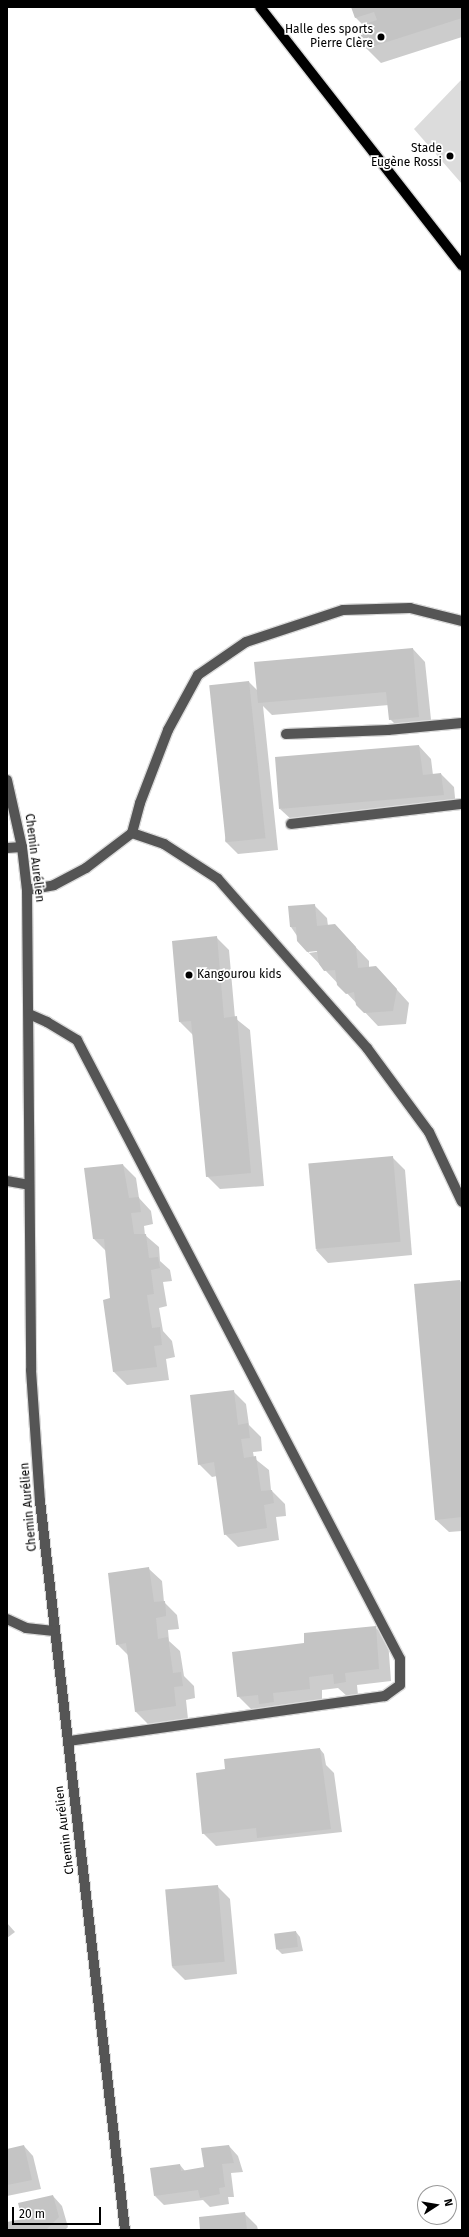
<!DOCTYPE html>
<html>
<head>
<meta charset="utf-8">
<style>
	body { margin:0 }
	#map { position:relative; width:469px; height:2237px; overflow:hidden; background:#fff; font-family:"Fira Sans",sans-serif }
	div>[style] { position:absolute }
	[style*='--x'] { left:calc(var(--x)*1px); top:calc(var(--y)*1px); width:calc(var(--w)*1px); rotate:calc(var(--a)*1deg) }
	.green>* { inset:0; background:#dcdcdc }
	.shadow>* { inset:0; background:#0003 }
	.building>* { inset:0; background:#c4c4c4; transform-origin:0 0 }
	.roads { filter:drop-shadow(1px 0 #dbdbdb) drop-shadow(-1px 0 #dbdbdb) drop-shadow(0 1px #dbdbdb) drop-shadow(0 -1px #dbdbdb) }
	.minor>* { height:10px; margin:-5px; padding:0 5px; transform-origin:5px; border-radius:5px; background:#555 }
	.major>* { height:10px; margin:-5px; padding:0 5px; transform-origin:5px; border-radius:5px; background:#000 }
	.dots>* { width:11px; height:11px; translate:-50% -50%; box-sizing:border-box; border:2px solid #fff; border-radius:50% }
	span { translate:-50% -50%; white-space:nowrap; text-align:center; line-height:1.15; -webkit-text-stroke:3.5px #fff; paint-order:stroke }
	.poi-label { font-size:12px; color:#000 }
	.right { translate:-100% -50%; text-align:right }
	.left { translate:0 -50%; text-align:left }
	.street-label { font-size:12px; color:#000 }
	.frame { position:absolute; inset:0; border:8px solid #000; pointer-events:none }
	.north { position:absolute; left:417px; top:2185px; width:40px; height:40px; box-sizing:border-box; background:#fff; border:1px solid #999; border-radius:50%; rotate:78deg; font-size:11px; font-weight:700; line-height:16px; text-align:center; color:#000 }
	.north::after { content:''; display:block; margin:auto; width:14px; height:18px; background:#000; clip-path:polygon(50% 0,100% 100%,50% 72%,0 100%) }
	.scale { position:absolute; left:12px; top:2207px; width:89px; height:18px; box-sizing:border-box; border:2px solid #000; border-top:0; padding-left:5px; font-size:12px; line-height:14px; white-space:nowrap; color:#000; -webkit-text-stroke:3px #fff; paint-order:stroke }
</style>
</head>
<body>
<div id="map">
	<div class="green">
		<div style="clip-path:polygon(462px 79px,462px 184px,414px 129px)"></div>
	</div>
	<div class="shadow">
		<div style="clip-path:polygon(352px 7px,462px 7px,462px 37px,381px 63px,366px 48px,363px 25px,355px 17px)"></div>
		<div style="clip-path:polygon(413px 649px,425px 662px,432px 729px,403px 732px,390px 719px,389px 705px,272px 715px,263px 706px,278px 850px,238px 854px,225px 841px,249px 682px,258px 691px)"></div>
		<div style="clip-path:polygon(419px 746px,431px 759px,433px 775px,441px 774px,454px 787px,456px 808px,293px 821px,280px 809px)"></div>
		<div style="clip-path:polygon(evenodd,314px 905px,327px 918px,328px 926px,347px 938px,369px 961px,369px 968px,388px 980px,409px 1003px,406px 1024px,378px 1026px,308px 952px,291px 927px,314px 905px,309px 951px,322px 951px,309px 953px,309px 951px)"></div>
		<div style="clip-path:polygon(216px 937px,229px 950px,235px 1018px,250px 1030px,264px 1186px,220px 1189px,207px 1176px,193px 1035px,180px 1022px)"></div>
		<div style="clip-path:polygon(392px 1157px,405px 1170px,412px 1255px,328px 1263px,316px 1250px)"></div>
		<div style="clip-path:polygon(123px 1165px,136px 1178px,139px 1198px,151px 1211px,153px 1224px,144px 1226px,145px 1235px,159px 1247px,160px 1261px,170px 1270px,172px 1281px,163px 1282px,167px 1306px,159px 1308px,163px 1331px,172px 1341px,175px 1357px,166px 1359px,169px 1380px,127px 1385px,114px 1372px,104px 1301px,111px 1299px,106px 1251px,94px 1239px)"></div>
		<div style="clip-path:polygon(460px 1281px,462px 1283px,462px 1531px,449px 1532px,436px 1520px)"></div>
		<div style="clip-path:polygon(233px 1391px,246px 1404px,249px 1425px,261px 1437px,262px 1451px,253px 1452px,254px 1458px,269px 1470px,271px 1490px,285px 1504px,286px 1516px,276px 1517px,279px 1540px,238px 1547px,225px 1534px,217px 1476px,212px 1477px,199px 1464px)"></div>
		<div style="clip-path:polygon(149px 1569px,162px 1581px,164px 1602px,177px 1615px,179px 1629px,168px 1630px,169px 1641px,180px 1651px,184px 1676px,194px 1686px,195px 1698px,186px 1700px,188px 1719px,149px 1725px,136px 1712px,129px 1656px,117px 1644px)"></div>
		<div style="clip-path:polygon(375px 1627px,388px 1640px,391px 1681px,357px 1685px,358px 1695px,348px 1697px,338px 1688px,322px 1690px,322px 1701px,273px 1717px,264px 1708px,251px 1709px,238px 1696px,305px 1644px)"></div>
		<div style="clip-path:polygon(320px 1749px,324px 1754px,326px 1765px,334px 1773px,342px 1832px,216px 1846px,203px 1833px,228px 1770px)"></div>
		<div style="clip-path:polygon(217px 1886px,230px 1899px,237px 1974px,185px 1980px,172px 1967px)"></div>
		<div style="clip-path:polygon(7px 1923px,15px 1932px,7px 1938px)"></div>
		<div style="clip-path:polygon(296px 1932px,300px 1937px,303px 1951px,282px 1954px,277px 1949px)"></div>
		<div style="clip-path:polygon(24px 2146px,33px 2156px,41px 2189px,7px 2196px,7px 2150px)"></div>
		<div style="clip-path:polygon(229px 2146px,238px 2156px,243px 2172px,231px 2173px,234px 2197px,228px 2197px,229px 2204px,210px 2207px,203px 2200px,164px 2205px,155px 2196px,180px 2165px,185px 2171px,205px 2168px)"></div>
		<div style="clip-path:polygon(53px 2196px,62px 2206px,68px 2227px,65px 2230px,7px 2230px,7px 2223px,21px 2220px)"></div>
		<div style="clip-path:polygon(244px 2213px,257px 2226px,258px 2230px,202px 2230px)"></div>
	</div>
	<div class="building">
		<div style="clip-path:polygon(351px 7px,462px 7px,462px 18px,365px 49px,358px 26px,377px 20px,374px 12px,355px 18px)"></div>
		<div style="clip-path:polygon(413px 648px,419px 717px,389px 720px,386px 692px,258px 703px,254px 662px)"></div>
		<div style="left:249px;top:681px;width:158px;height:40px;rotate:84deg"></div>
		<div style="clip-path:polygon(419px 745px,423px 775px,441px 773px,444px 795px,279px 809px,275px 757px)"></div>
		<div style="clip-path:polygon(315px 904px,317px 926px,335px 924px,356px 947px,358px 968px,376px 966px,397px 989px,393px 1011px,364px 1013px,356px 1005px,354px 992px,346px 994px,337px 985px,335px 970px,324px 971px,319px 964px,317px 951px,307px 952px,297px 941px,296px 927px,290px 927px,288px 906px)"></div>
		<div style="clip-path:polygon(217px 936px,224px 1018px,237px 1016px,251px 1173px,206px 1177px,191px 1021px,179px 1022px,172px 941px)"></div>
		<div style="left:393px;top:1156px;width:86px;height:85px;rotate:85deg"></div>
		<div style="clip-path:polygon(123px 1164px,129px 1198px,139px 1197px,141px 1212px,131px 1213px,134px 1234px,146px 1234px,149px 1258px,158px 1257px,160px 1268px,151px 1270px,154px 1294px,147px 1295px,152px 1328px,160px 1327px,162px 1345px,154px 1346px,157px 1367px,113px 1372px,103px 1300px,110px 1298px,104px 1239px,93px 1239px,84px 1168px)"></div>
		<div style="clip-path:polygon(460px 1280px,462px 1517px,435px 1520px,414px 1284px)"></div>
		<div style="clip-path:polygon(234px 1390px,238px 1425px,248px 1423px,250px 1438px,241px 1439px,244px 1458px,256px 1456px,261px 1491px,272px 1490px,274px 1503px,264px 1505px,267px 1528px,224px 1535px,214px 1462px,198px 1465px,190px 1395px)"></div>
		<div style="clip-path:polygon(149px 1567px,154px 1602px,165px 1601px,166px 1613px,166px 1616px,156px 1618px,158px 1639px,168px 1637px,173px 1673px,181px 1672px,183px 1686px,174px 1687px,176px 1706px,135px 1712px,126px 1643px,116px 1645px,108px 1573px)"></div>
		<div style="clip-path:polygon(376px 1626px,379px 1669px,345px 1673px,346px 1682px,334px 1684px,333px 1674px,309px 1677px,310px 1689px,273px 1693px,274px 1702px,259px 1704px,258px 1695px,237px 1697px,232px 1652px,304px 1643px,304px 1633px)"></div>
		<div style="clip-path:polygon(320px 1748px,331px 1829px,257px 1838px,256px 1828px,202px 1834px,196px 1773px,225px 1769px,224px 1759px)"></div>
		<div style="left:218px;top:1885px;width:77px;height:53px;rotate:85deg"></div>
		<div style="left:296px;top:1931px;width:16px;height:22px;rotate:83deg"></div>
		<div style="clip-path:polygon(24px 2145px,32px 2180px,7px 2185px,7px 2149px)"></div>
		<div style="clip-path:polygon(229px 2145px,234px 2163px,222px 2164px,225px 2187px,219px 2188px,220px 2194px,200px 2198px,198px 2190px,154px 2196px,150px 2168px,180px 2164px,181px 2171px,204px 2167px,201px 2148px)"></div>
		<div style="clip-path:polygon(53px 2195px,59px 2217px,46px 2230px,7px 2230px,7px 2222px,22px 2219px,18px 2203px)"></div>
		<div style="clip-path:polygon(245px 2212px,247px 2230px,200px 2230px,199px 2217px)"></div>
	</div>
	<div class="roads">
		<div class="minor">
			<div style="--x:286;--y:734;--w:102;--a:-2.2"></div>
			<div style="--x:388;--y:730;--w:74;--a:-5.4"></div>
			<div style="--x:7;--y:780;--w:69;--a:77.4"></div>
			<div style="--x:22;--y:847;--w:43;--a:83.4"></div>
			<div style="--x:27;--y:890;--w:480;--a:89.5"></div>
			<div style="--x:31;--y:1370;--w:131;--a:86.1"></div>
			<div style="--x:40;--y:1501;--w:734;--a:83.35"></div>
			<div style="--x:291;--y:824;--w:172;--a:-6.7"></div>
			<div style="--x:132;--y:833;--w:34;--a:19"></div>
			<div style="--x:164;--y:844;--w:64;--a:32.9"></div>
			<div style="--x:218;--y:879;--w:225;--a:48.6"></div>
			<div style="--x:367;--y:1048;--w:104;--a:53.6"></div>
			<div style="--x:429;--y:1132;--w:77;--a:64.8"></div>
			<div style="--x:7;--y:848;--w:15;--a:-4"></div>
			<div style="--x:27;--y:890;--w:27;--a:-10"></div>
			<div style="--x:54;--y:885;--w:36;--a:-28"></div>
			<div style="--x:86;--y:868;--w:58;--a:-37.3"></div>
			<div style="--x:132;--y:833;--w:31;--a:-75"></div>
			<div style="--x:140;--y:803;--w:78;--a:-69"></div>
			<div style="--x:168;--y:730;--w:63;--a:-61.4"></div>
			<div style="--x:198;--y:675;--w:58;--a:-34.5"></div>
			<div style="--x:246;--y:642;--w:102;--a:-18.3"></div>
			<div style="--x:343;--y:610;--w:67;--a:-1.7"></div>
			<div style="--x:410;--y:608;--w:54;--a:14"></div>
			<div style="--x:29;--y:1014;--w:20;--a:24"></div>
			<div style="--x:47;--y:1022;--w:35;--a:31"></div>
			<div style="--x:77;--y:1040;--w:698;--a:62.44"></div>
			<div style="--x:400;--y:1659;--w:26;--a:90"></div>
			<div style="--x:400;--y:1685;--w:19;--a:144"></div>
			<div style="--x:385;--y:1696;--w:320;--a:171.9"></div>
			<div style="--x:7;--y:1181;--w:22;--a:10"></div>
			<div style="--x:7;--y:1619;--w:21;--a:25"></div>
			<div style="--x:26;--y:1628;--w:28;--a:6"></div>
		</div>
		<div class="major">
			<div style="--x:260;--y:7;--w:328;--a:52"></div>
		</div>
	</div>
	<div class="dots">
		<div style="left:381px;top:37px;background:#000"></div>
		<div style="left:450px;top:156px;background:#000"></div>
		<div style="left:189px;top:975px;background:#000"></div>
	</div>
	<div class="poi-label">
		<span class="right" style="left:373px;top:37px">Halle des sports<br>Pierre Clère</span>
		<span class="right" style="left:442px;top:156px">Stade<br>Eugène Rossi</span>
		<span class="left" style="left:197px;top:975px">Kangourou kids</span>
	</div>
	<div class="street-label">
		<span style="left:34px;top:858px;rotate:83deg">Chemin Aurélien</span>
		<span style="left:29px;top:1507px;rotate:-95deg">Chemin Aurélien</span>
		<span style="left:65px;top:1830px;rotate:-97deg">Chemin Aurélien</span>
	</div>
	<div class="frame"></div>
	<div class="north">N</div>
	<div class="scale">20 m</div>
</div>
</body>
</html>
